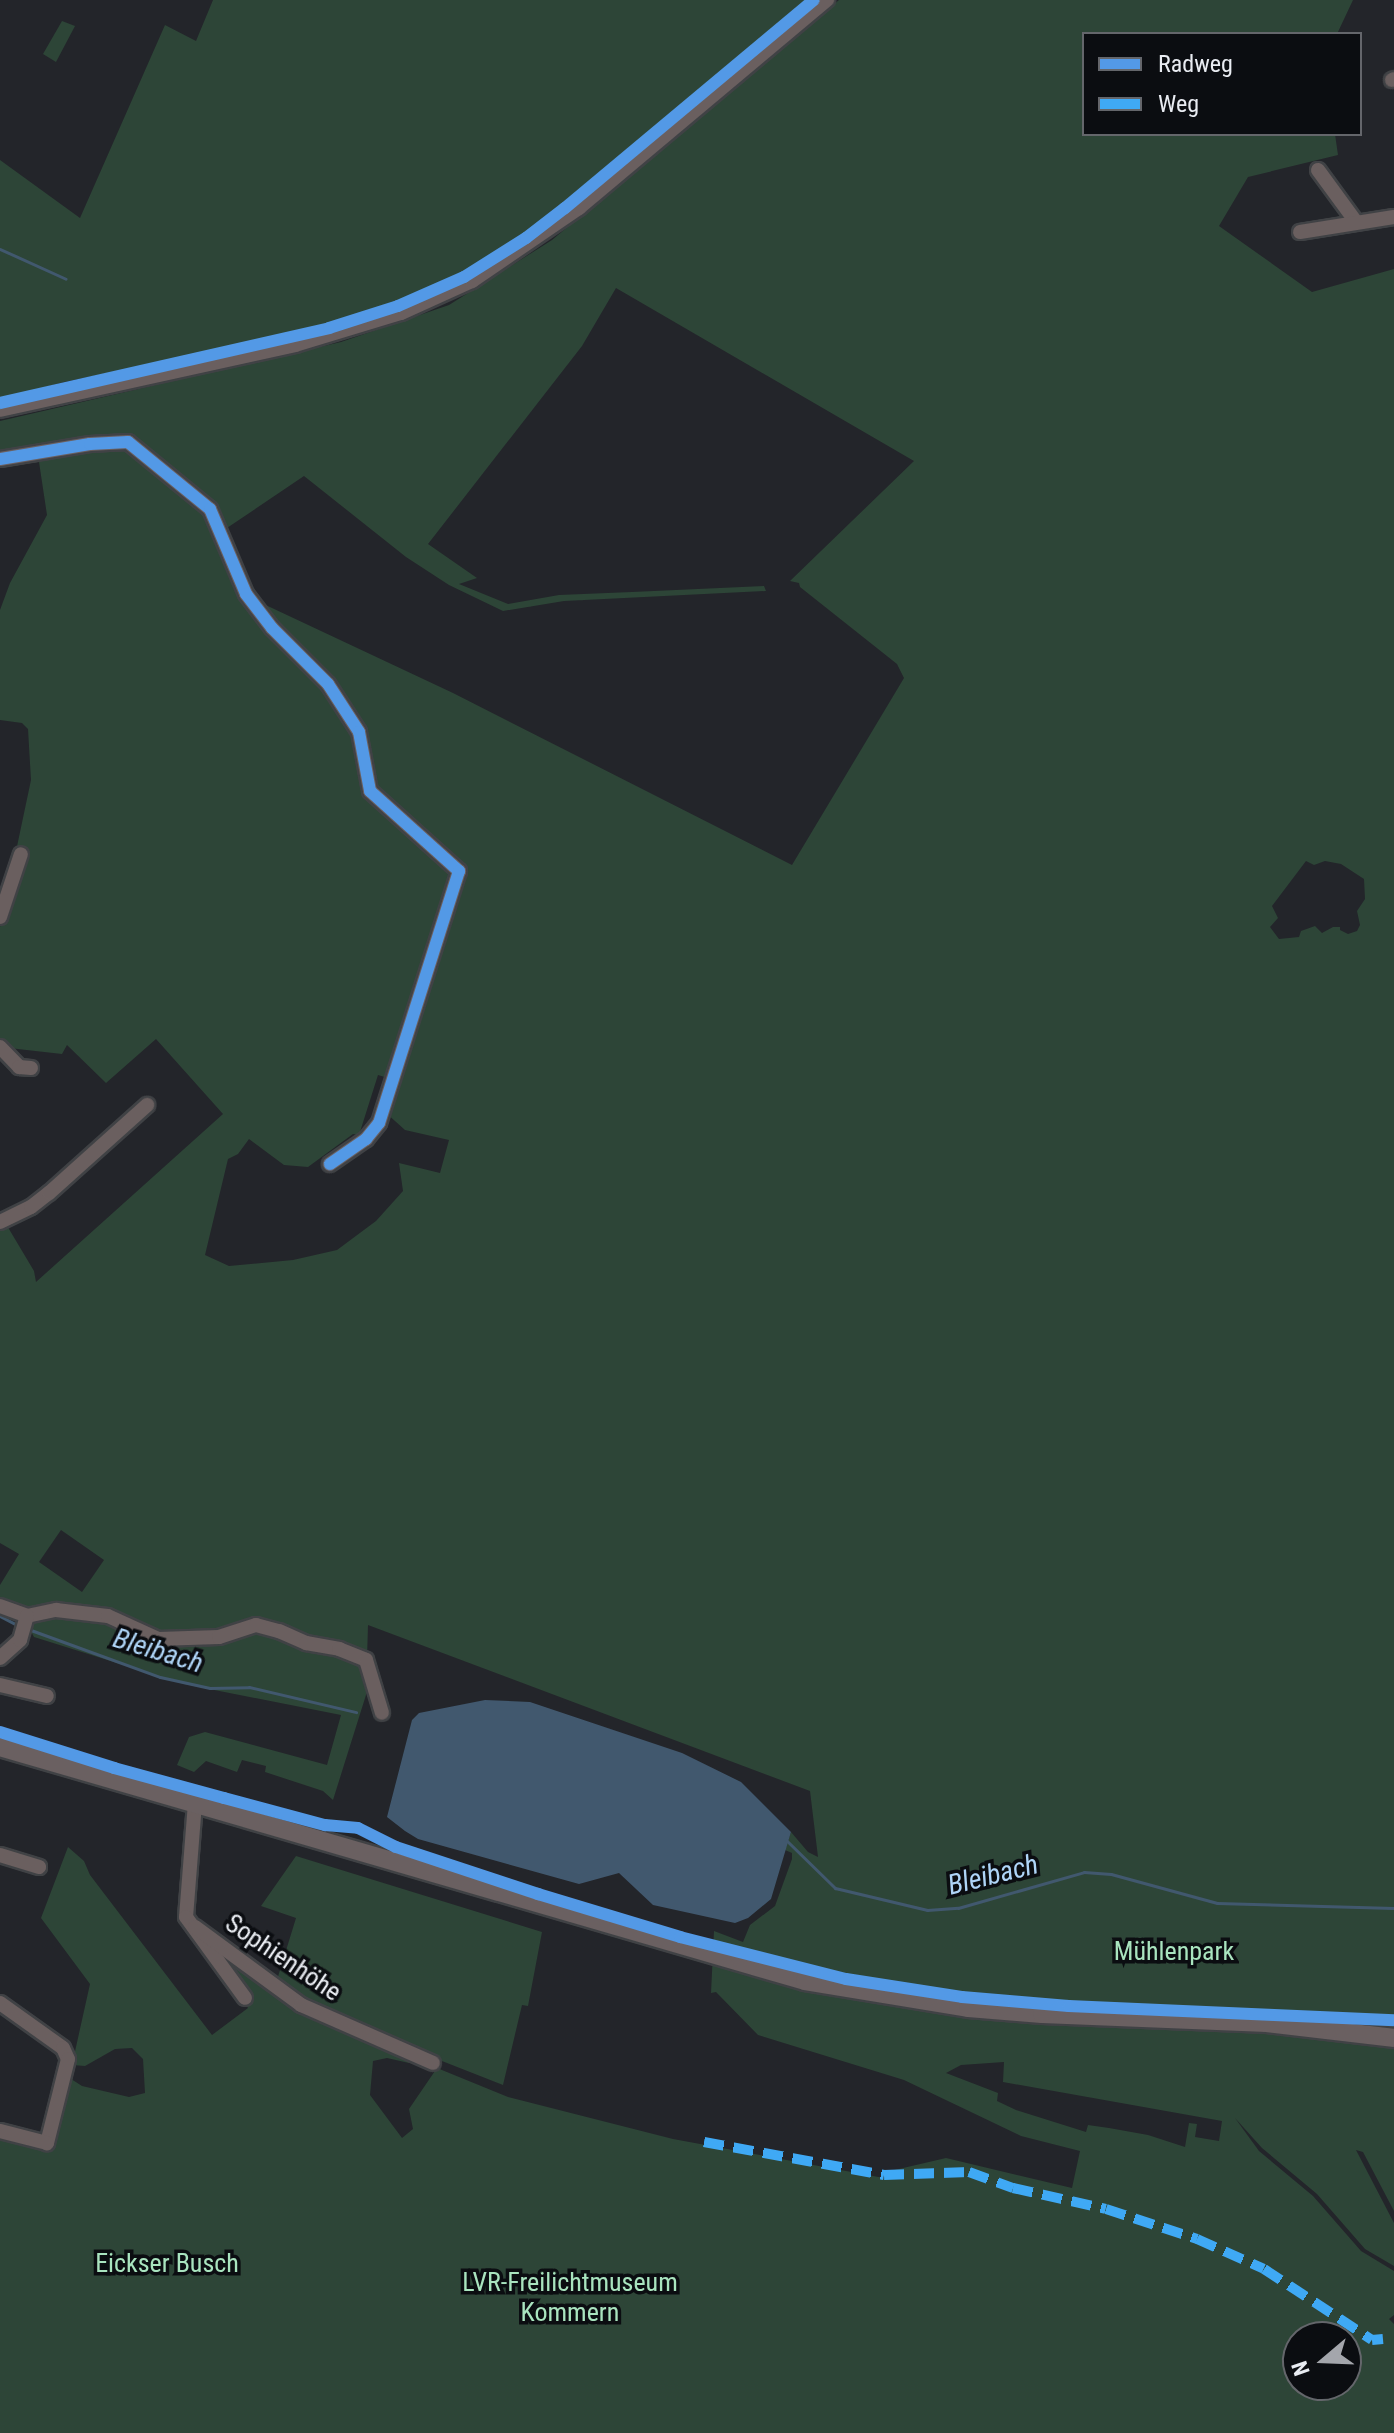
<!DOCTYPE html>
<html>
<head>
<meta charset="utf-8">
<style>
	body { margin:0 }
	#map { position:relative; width:1394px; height:2433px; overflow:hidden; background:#23252a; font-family:"Roboto Condensed",sans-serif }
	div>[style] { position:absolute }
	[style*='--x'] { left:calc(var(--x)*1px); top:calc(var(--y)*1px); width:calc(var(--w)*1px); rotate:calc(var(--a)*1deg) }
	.green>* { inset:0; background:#2d4537 }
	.water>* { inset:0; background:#41586e }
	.stream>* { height:3px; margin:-1.5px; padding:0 1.5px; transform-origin:1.5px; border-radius:1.5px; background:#41586e }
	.roads { filter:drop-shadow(2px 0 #404245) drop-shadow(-2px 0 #404245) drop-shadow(0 2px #404245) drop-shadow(0 -2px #404245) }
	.minor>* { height:14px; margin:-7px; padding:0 7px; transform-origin:7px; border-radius:7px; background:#6a5f5f }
	.major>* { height:18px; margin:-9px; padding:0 9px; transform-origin:9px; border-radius:9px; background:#6a6061 }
	.quiet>* { height:10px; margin-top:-5px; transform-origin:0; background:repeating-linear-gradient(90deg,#3fa9f5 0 20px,transparent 0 30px) }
	.cycleway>* { height:12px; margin:-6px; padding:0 6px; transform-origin:6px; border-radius:6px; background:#5399e6 }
	span { translate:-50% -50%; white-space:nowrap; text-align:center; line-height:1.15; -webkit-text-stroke:7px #0b0d11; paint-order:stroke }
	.park-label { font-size:26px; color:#a9e4bf }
	.street-label { font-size:26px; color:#e9ecf2 }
	.water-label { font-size:28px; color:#afd5f8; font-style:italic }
	.legend { position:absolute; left:1082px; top:32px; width:280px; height:104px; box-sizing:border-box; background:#0b0d11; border:2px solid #64666b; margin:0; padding:10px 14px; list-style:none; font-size:24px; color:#e9ecf2 }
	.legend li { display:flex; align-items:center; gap:16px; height:40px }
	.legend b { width:40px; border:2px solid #64666b }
	.north { position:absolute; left:1282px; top:2321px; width:80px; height:80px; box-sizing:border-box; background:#0b0d11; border:2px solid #64666b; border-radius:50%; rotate:251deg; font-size:22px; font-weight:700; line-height:32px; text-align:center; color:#e9ecf2 }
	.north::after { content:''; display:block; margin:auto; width:28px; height:36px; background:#a4a6ac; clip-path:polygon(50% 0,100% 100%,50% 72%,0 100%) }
</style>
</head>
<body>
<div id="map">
	<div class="green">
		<div style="clip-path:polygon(213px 0,805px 0,664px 123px,504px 249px,462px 272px,363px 316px,300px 333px,64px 382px,0 399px,0 160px,80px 218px,165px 25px,196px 41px)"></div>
		<div style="clip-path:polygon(evenodd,839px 0,1353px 0,1337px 34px,1084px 34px,1084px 134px,1335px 134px,1338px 155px,1248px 177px,1219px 226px,1312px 292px,1394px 269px,1394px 2211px,1363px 2152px,1356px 2150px,1394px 2223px,1394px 2266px,1365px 2249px,1317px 2194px,1262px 2148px,1235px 2118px,1259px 2151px,1313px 2196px,1361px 2251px,1394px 2271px,1394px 2315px,1389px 2319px,1394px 2324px,1394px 2433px,0 2433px,0 2135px,45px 2145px,68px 2077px,82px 2086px,129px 2097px,145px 2093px,143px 2059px,132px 2048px,115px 2049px,85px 2066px,72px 2065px,90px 1984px,41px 1918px,68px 1847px,84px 1861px,90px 1875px,212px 2035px,248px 2008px,207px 1942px,287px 1999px,411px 2054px,409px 2063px,387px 2058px,373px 2061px,370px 2095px,402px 2138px,413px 2129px,409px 2109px,437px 2068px,508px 2097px,673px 2139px,884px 2178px,886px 2172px,946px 2158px,1072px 2188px,1080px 2151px,1021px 2136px,904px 2080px,758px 2035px,716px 1992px,711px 1993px,714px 1931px,743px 1942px,750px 1925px,775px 1906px,792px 1859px,792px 1853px,785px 1850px,791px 1832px,808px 1852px,818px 1857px,810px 1791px,368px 1625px,366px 1695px,333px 1800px,323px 1791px,265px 1772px,266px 1766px,242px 1760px,237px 1772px,206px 1761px,194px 1772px,177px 1765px,189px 1737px,205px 1732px,327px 1765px,341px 1715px,184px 1684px,34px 1637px,17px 1606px,0 1600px,0 1585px,19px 1554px,0 1543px,0 1229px,6px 1224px,34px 1271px,36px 1282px,223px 1114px,156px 1039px,106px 1083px,67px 1045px,62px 1054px,9px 1048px,0 1040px,0 927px,31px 780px,28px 729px,22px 723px,0 720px,0 610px,10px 583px,47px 515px,39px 462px,0 466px,0 421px,341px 342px,449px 305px,552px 240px,839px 0,616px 288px,914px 461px,790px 581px,799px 583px,800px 587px,897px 664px,904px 678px,792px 865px,453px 693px,255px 600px,224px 530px,304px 476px,406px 557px,449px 585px,503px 611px,564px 601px,766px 591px,764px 586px,632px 592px,559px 595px,508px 604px,459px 584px,477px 578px,428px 544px,582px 346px,616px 288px,839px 0,1306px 861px,1314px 865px,1325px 861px,1341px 864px,1364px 879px,1365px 899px,1357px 911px,1360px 925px,1357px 931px,1348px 934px,1340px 930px,1340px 927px,1333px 927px,1322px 933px,1315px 926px,1301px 931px,1299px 937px,1279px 939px,1270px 927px,1278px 918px,1272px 906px,1306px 861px,839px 0,378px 1075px,388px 1078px,385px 1112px,405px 1130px,449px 1140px,440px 1173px,399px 1163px,403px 1191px,376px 1221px,337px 1250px,293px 1260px,229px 1266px,205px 1255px,228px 1159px,238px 1154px,249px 1139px,284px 1165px,308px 1167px,353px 1134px,359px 1135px,378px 1075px,839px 0,61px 1530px,104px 1560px,82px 1592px,39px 1562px,61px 1530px,839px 0,1004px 2062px,1003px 2082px,1222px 2121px,1219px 2141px,1195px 2137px,1197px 2124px,1189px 2123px,1185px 2147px,1148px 2135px,1109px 2128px,1088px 2125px,1086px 2132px,1016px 2110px,997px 2101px,998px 2093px,946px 2073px,961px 2065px,1004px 2062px,839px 0,1298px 2337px,1346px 2337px,1346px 2385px,1298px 2385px,1298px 2337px)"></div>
		<div style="clip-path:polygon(62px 21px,75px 26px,56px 62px,43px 54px)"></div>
		<div style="clip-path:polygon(296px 1856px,542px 1932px,528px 2006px,522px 2005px,503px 2085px,330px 2017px,276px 1983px,296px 1918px,261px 1906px)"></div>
	</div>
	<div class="water">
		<div style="clip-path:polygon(485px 1700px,530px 1702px,682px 1753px,741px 1782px,791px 1832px,771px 1899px,748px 1918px,735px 1923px,653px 1905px,619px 1873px,579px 1884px,418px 1839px,405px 1831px,387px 1817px,412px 1720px,419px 1713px)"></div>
	</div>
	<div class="stream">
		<div style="--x:0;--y:249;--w:72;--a:24.4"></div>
		<div style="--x:0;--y:1616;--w:19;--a:28"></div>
		<div style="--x:28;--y:1629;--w:140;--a:20"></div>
		<div style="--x:160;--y:1677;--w:51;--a:12.4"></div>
		<div style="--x:210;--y:1688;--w:39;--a:-1"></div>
		<div style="--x:249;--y:1687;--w:110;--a:13.2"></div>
		<div style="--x:786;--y:1840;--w:69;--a:44.4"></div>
		<div style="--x:835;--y:1888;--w:95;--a:13.4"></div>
		<div style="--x:927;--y:1910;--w:31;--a:-4"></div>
		<div style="--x:958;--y:1908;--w:131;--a:-15.9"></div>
		<div style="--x:1084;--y:1872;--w:27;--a:4"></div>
		<div style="--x:1111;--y:1874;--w:110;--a:15.3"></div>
		<div style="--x:1217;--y:1903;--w:177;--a:1.6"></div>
	</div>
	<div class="roads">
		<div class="minor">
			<div style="--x:1392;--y:80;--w:2;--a:-27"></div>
			<div style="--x:1318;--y:170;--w:64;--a:53.8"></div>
			<div style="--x:1300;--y:232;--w:95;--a:-9.1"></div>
			<div style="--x:0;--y:410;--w:302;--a:-12.4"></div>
			<div style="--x:295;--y:345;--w:111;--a:-16.8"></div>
			<div style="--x:401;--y:313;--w:78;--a:-24.3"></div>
			<div style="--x:472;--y:281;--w:130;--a:-34.3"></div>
			<div style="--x:579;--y:208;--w:324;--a:-40"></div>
			<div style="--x:0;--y:459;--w:91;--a:-9.5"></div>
			<div style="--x:90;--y:444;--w:38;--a:-3"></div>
			<div style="--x:128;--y:442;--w:106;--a:39.3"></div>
			<div style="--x:210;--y:509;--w:92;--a:67"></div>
			<div style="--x:246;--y:594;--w:43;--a:52.6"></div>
			<div style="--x:272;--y:628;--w:79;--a:45"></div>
			<div style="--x:328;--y:684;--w:57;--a:57.1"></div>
			<div style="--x:359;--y:732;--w:60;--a:79.4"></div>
			<div style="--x:370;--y:791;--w:120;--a:42"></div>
			<div style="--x:459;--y:871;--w:264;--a:107.6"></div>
			<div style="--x:379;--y:1123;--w:21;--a:129"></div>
			<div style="--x:366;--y:1139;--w:44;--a:145.2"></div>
			<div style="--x:0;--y:917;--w:66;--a:-71.6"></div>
			<div style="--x:0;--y:1047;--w:28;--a:46"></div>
			<div style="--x:19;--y:1067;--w:12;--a:5"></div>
			<div style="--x:0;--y:1222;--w:34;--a:-26"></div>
			<div style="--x:31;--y:1207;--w:23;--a:-38"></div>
			<div style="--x:49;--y:1193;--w:132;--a:-41.9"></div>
			<div style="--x:0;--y:1606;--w:29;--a:20"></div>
			<div style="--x:27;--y:1616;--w:30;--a:-12"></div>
			<div style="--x:56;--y:1610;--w:52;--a:6.6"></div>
			<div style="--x:108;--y:1616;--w:55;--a:24.7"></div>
			<div style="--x:158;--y:1639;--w:61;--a:-1.9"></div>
			<div style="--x:219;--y:1637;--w:39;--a:-18"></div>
			<div style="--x:256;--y:1625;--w:24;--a:15"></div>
			<div style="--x:279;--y:1631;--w:30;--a:24"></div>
			<div style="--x:306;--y:1643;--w:34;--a:10"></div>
			<div style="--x:339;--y:1649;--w:29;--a:22"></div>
			<div style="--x:366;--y:1660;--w:55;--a:73.2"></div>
			<div style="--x:0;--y:1658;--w:27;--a:-42"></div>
			<div style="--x:20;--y:1640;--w:25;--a:-74"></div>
			<div style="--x:0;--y:1685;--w:48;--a:13.2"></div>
			<div style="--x:195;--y:1803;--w:114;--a:94.5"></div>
			<div style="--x:186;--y:1917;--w:100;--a:53.9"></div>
			<div style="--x:0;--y:1855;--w:41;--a:17.1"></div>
			<div style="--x:195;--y:1927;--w:132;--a:36.3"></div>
			<div style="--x:301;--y:2005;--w:144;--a:23.7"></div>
			<div style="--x:0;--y:2003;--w:77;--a:35.5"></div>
			<div style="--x:63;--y:2048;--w:12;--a:66"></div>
			<div style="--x:68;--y:2059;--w:87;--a:104"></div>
			<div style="--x:47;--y:2143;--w:49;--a:-165.7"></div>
		</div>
		<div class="major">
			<div style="--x:0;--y:1747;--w:838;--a:16.21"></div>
			<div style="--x:805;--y:1981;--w:165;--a:9.4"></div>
			<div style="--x:968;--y:2008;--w:74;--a:4.6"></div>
			<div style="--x:1042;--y:2014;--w:225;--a:2.3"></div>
			<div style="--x:1267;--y:2023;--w:128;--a:6.7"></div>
		</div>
	</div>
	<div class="quiet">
		<div style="--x:704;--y:2142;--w:183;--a:10.4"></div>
		<div style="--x:884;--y:2175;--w:85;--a:-2"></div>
		<div style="--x:969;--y:2172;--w:47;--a:20"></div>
		<div style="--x:1013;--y:2188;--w:95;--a:12.7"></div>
		<div style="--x:1106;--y:2209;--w:96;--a:18.2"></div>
		<div style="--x:1197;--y:2239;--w:73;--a:24.1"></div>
		<div style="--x:1264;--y:2269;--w:129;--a:33.3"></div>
		<div style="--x:1372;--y:2340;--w:11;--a:-5"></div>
	</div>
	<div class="cycleway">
		<div style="--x:0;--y:403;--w:337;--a:-12.8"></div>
		<div style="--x:329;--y:328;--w:72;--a:-17.7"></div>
		<div style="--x:398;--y:306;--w:72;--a:-23.7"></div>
		<div style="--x:464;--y:277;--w:73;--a:-32.2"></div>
		<div style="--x:526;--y:238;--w:49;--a:-37.6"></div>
		<div style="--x:565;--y:208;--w:324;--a:-39.9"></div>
		<div style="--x:0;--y:459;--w:91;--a:-9.5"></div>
		<div style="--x:90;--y:444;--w:38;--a:-3"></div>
		<div style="--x:128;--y:442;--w:106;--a:39.3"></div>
		<div style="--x:210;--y:509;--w:92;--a:67"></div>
		<div style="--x:246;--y:594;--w:43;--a:52.6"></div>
		<div style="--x:272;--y:628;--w:79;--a:45"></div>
		<div style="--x:328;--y:684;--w:57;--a:57.1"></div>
		<div style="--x:359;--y:732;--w:60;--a:79.4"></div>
		<div style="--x:370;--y:791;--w:120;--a:42"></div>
		<div style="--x:459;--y:871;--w:264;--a:107.6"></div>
		<div style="--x:379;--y:1123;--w:21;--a:129"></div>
		<div style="--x:366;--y:1139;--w:44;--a:145.2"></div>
		<div style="--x:0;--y:1732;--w:120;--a:17.5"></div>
		<div style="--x:114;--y:1768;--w:114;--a:15.3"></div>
		<div style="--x:224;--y:1798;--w:105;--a:15"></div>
		<div style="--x:325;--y:1825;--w:33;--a:5"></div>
		<div style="--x:358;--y:1828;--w:42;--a:26.6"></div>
		<div style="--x:396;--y:1847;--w:150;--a:18.3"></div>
		<div style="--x:538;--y:1894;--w:148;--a:16.8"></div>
		<div style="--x:680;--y:1937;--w:171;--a:14.2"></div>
		<div style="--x:846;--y:1979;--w:117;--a:8.8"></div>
		<div style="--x:962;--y:1997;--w:107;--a:4.8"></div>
		<div style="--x:1069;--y:2006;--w:325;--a:2.5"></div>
	</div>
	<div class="park-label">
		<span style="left:1174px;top:1952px">Mühlenpark</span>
		<span style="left:167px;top:2264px">Eickser Busch</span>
		<span style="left:570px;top:2298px">LVR-Freilichtmuseum<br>Kommern</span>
	</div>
	<div class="street-label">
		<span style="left:283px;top:1958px;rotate:34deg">Sophienhöhe</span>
	</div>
	<div class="water-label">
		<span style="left:158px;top:1651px;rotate:17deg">Bleibach</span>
		<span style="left:993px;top:1875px;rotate:-14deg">Bleibach</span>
	</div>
	<ul class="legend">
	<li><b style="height:10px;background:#5399e6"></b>Radweg</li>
	<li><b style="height:10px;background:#3fa9f5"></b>Weg</li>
	</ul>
	<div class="north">N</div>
</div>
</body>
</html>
